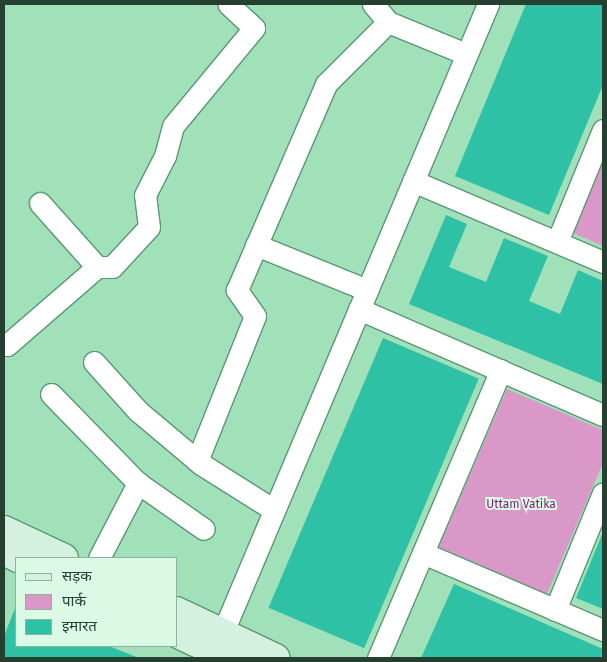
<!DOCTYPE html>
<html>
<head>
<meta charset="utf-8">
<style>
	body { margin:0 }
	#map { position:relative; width:607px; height:662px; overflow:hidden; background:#a1e1b9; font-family:"Fira Sans","Noto Sans Devanagari",sans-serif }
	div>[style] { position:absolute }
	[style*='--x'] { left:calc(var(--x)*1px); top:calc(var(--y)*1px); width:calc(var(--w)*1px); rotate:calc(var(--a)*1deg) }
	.green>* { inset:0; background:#d998c8 }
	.building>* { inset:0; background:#2fc1a5; transform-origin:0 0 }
	.roads { filter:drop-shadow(1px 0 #599772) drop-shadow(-1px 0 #599772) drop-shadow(0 1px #599772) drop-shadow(0 -1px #599772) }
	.street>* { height:21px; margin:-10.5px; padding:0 10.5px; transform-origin:10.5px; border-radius:10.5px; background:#fff }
	.secondary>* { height:28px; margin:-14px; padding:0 14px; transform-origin:14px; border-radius:14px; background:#d4f1e0 }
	span { translate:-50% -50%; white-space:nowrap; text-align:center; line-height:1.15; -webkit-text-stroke:4px #dafae5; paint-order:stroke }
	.park-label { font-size:12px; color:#7e1f6c }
	.frame { position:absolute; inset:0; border:5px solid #254030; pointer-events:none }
	.legend { position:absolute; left:15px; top:557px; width:162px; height:90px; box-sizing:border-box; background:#dafae5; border:1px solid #92b09d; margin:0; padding:6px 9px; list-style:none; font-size:15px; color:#254030 }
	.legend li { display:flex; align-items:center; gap:10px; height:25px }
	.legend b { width:25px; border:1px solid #92b09d }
</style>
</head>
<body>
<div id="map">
	<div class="green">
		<div style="clip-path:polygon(603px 155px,603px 246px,571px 232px)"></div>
		<div style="clip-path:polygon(507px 389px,603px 430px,603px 463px,547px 594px,439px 547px)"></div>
	</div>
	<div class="building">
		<div style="clip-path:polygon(526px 4px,603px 4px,603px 85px,549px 215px,455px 176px)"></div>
		<div style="clip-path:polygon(446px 215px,467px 224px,449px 267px,486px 282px,504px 238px,548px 256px,529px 301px,560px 314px,578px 270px,603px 281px,603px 384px,409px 304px)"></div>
		<div style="left:383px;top:338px;width:104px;height:293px;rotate:23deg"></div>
		<div style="clip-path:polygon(603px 532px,603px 609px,576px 598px)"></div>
		<div style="clip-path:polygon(454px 584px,603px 649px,601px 658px,421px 658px)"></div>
		<div style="clip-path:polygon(16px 606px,16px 646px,109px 646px,139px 658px,4px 658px,4px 636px)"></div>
	</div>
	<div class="roads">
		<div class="street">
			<div style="--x:373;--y:4;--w:23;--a:50"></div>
			<div style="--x:388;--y:22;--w:84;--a:22.3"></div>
			<div style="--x:413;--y:181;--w:207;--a:23.1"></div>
			<div style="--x:40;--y:203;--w:86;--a:48.3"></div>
			<div style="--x:557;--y:242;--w:121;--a:-67.7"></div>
			<div style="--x:256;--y:245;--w:120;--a:22.1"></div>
			<div style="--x:359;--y:309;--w:266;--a:23.5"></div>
			<div style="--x:4;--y:344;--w:3;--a:18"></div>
			<div style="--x:7;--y:345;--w:119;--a:-40.9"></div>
			<div style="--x:97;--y:267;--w:15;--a:0"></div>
			<div style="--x:112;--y:267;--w:54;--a:-47.2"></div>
			<div style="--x:149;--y:227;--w:32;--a:-97"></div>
			<div style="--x:145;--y:195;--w:44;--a:-62.9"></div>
			<div style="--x:165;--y:156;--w:31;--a:-75"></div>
			<div style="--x:173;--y:126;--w:127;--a:-50.4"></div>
			<div style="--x:254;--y:28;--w:35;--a:-137"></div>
			<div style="--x:94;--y:362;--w:66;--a:48.1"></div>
			<div style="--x:138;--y:411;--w:82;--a:40.1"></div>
			<div style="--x:201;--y:464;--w:86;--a:32.2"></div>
			<div style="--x:51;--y:394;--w:124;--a:45.7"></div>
			<div style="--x:138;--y:483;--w:80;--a:34.9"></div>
			<div style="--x:197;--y:461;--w:156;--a:-68.2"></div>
			<div style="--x:255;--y:316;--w:32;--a:-125"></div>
			<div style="--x:237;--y:290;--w:224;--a:-66.6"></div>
			<div style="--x:326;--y:84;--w:88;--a:-45"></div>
			<div style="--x:423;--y:553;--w:196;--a:23.2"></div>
			<div style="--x:99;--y:558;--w:85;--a:-62.5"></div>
			<div style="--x:555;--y:610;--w:126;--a:-67.7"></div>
			<div style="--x:217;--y:646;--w:697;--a:-67.11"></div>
			<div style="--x:378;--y:658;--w:313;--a:-66.9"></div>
		</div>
		<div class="secondary">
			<div style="--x:4;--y:530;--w:66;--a:25"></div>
			<div style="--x:4;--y:551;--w:16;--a:27"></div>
			<div style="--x:176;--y:611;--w:110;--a:25.2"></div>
			<div style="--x:176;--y:633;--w:59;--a:25.3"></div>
		</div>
	</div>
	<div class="park-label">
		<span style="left:521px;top:505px">Uttam Vatika</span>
	</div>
	<div class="frame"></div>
	<ul class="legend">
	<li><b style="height:6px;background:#d4f1e0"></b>सड़क</li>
	<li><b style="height:14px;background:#d998c8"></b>पार्क</li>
	<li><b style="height:14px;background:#2fc1a5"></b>इमारत</li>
	</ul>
</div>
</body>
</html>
